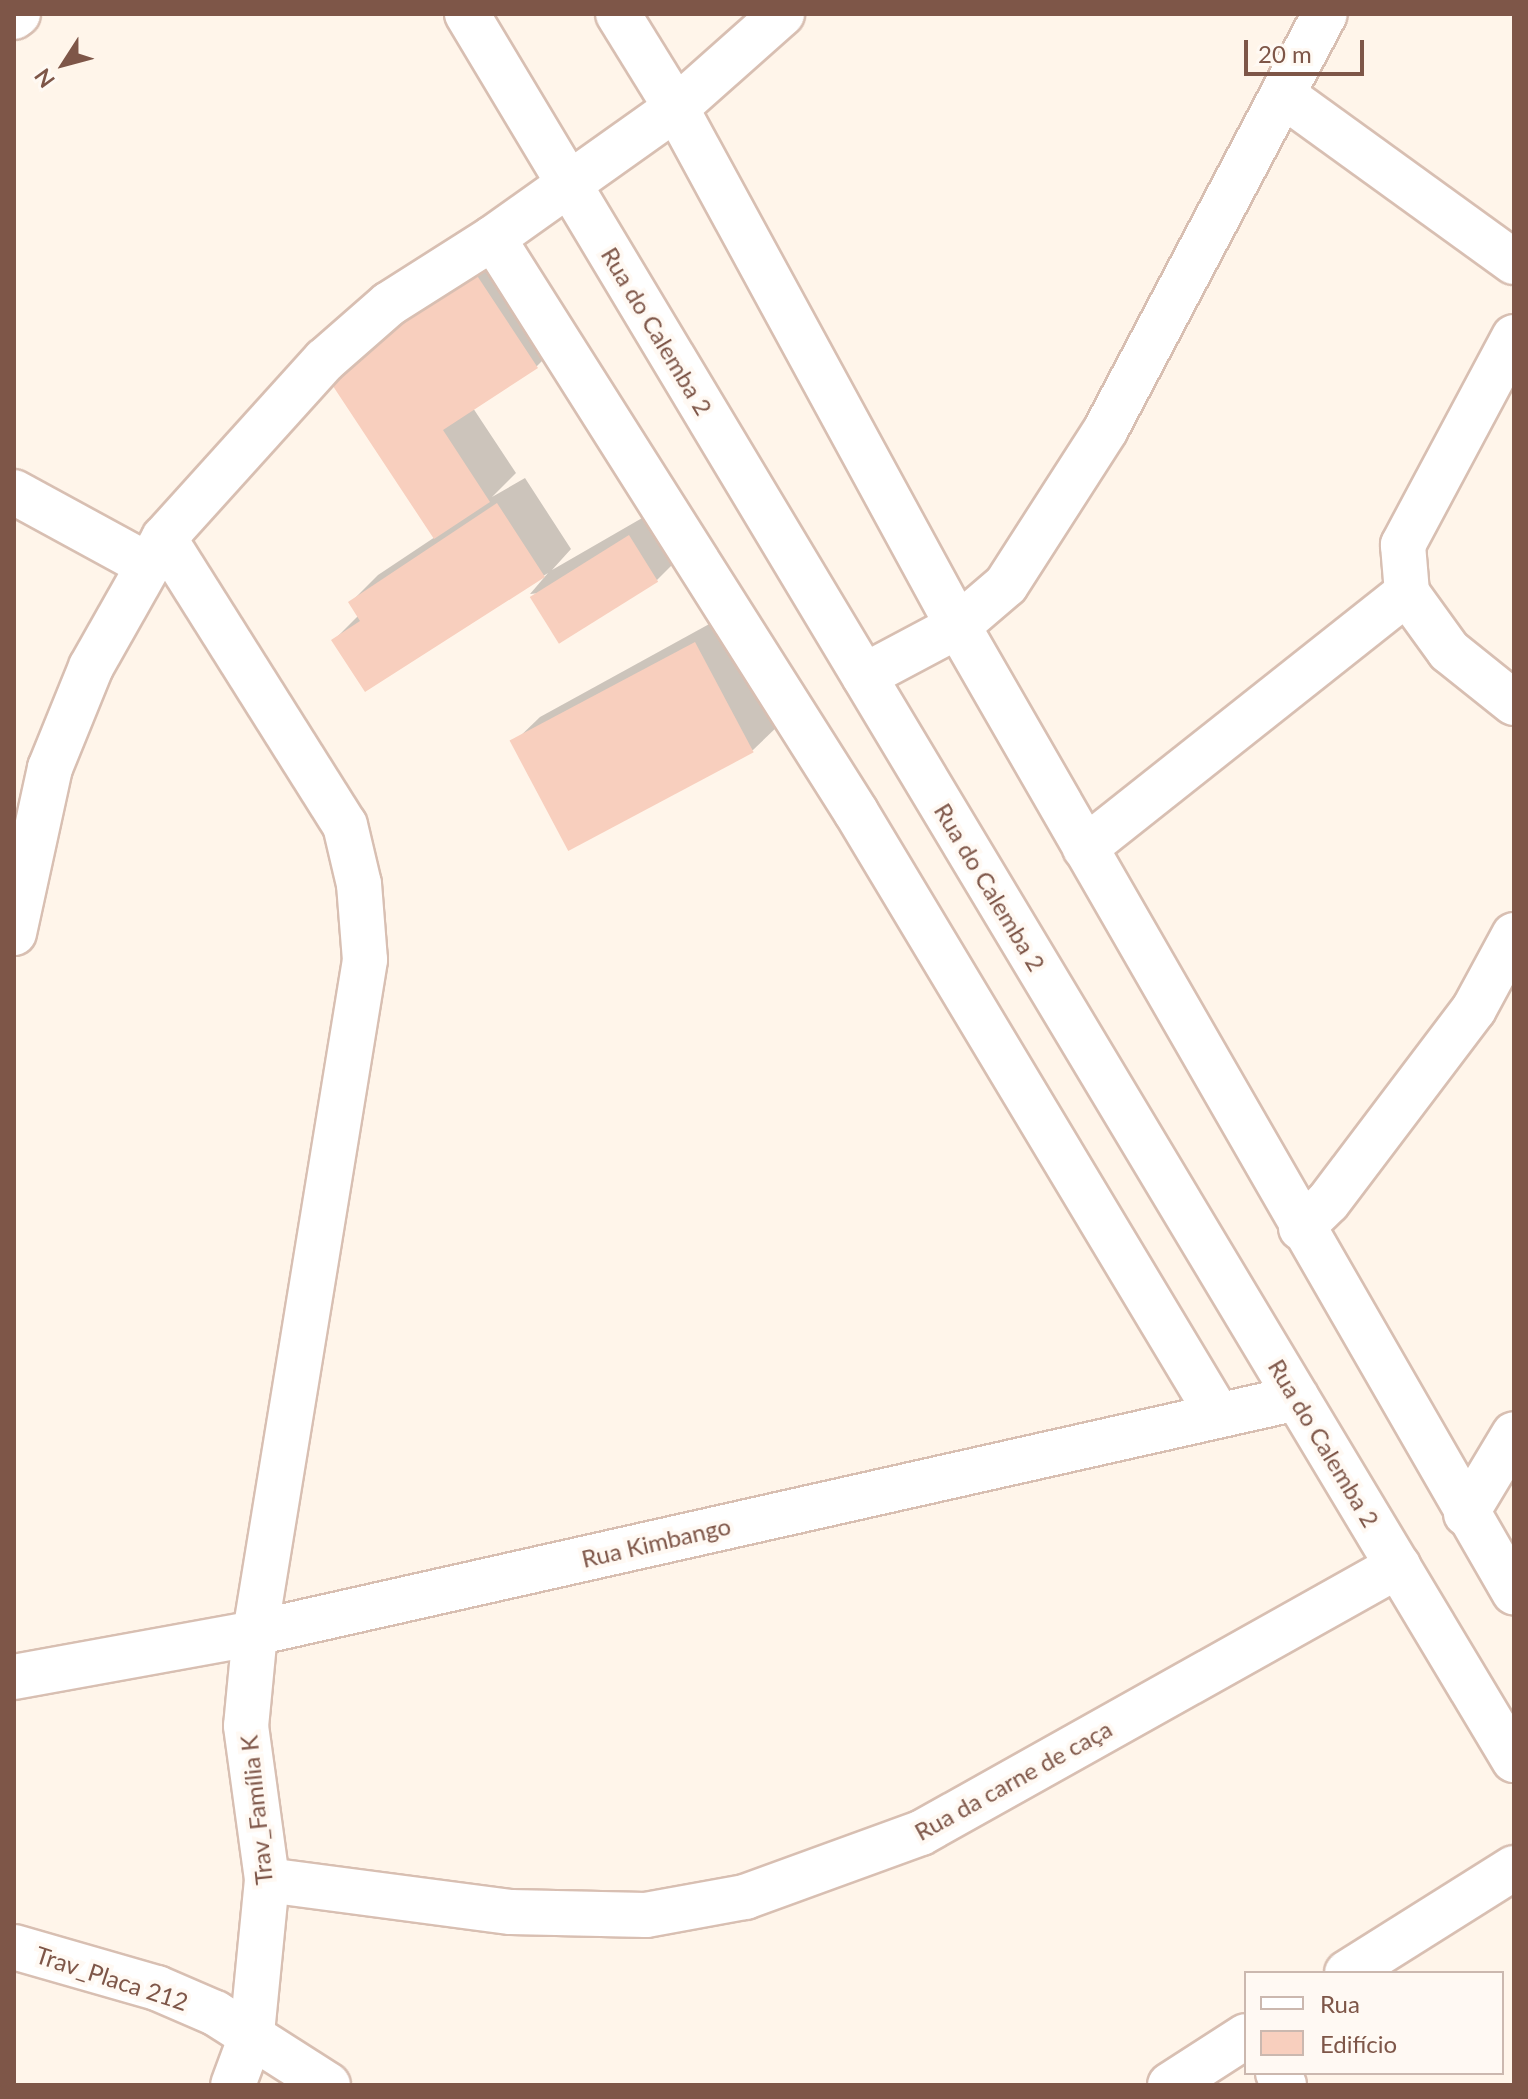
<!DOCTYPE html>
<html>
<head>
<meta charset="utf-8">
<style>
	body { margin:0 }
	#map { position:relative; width:1528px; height:2099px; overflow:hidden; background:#fff5ea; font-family:Lato,sans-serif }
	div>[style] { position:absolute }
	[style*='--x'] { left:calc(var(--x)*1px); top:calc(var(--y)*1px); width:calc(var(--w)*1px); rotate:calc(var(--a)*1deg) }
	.shadow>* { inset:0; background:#0003 }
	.building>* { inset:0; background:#f8cfbe; transform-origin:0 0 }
	.roads { filter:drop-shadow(2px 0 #d8bfb2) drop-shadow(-2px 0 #d8bfb2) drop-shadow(0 2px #d8bfb2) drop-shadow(0 -2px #d8bfb2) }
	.street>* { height:44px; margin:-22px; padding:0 22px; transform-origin:22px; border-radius:22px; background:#fff }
	.secondary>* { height:44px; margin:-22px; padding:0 22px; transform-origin:22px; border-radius:22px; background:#fff }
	span { translate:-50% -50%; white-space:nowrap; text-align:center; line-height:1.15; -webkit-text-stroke:8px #fff9f3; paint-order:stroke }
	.street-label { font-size:24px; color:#7e5648 }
	.frame { position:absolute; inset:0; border:16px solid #7e5648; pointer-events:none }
	.legend { position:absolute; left:1244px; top:1971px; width:260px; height:104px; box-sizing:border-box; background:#fff9f3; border:2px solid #cbb8af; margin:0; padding:10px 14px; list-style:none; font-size:24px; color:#7e5648 }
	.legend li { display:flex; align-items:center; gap:16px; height:40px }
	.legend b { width:40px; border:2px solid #cbb8af }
	.north { position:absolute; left:24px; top:24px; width:80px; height:80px; -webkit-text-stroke:6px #fff9f3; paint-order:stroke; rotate:234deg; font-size:22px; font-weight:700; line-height:32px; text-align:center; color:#7e5648 }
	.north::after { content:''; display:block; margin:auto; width:28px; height:36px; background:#7e5648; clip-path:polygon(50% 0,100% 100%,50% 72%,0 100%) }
	.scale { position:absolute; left:1244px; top:40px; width:120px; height:36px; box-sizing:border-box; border:4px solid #7e5648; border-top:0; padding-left:10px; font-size:24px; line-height:28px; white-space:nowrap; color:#7e5648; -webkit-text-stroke:6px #fff9f3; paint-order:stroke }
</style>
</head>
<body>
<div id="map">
	<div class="shadow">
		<div style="clip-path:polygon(500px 243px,563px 340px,537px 366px,473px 408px,516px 473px,492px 497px,525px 478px,571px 549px,552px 570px,656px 510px,683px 554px,656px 581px,530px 594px,548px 573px,366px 689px,333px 641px,359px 615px,351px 602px,378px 575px,435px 537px,327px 374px)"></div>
		<div style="clip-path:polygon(722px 617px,780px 724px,753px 750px,513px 743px,540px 717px)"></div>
	</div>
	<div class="building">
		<div style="clip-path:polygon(472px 268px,538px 368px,443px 430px,490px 502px,434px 539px,325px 374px)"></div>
		<div style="clip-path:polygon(497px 503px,545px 577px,365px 692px,331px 640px,360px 621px,348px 602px)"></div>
		<div style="left:629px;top:535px;width:55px;height:117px;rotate:58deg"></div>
		<div style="left:695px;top:642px;width:125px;height:210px;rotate:62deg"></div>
	</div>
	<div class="roads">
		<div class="street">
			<div style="--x:618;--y:14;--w:110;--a:58.3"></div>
			<div style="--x:676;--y:108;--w:590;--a:61.44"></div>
			<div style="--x:958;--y:626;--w:1115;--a:60.08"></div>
			<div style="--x:14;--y:17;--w:5;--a:-37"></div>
			<div style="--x:1283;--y:95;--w:285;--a:35.9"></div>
			<div style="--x:493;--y:238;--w:679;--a:57.69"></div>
			<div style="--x:856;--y:812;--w:703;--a:59.02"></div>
			<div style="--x:1514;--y:337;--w:236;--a:118.1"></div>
			<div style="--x:1403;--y:545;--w:48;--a:85.2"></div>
			<div style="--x:1407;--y:593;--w:72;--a:54.1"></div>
			<div style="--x:1449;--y:651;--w:83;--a:38.7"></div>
			<div style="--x:14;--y:492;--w:153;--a:28.6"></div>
			<div style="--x:164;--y:538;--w:339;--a:57.8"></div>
			<div style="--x:345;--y:825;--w:61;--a:76.7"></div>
			<div style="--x:359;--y:884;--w:76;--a:85.5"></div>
			<div style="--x:365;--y:960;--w:682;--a:99.28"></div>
			<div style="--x:255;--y:1633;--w:93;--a:95.5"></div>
			<div style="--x:246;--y:1726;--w:155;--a:82.2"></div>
			<div style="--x:267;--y:1880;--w:155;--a:95.6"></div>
			<div style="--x:252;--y:2034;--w:54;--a:110.4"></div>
			<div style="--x:864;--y:676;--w:106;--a:-28"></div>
			<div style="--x:958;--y:626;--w:63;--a:-40.5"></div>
			<div style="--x:1006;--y:585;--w:185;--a:-57.3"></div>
			<div style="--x:1106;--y:429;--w:469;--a:-62.2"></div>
			<div style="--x:1085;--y:848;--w:411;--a:-38.4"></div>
			<div style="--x:14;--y:933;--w:169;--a:-77.7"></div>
			<div style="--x:50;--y:768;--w:109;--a:-67.9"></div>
			<div style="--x:91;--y:667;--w:148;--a:-60.5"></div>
			<div style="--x:164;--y:538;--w:240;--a:-47.9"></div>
			<div style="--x:325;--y:360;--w:85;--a:-41.2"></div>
			<div style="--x:389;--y:304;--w:123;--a:-32.4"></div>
			<div style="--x:493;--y:238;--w:224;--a:-35.4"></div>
			<div style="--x:676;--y:108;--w:142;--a:-41.6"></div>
			<div style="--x:1301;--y:1228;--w:37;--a:-44"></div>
			<div style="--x:1328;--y:1202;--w:242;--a:-52.9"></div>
			<div style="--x:1474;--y:1009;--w:84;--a:-61.6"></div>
			<div style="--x:1466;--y:1514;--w:93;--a:-59"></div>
			<div style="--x:14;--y:1677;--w:245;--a:-10.3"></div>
			<div style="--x:255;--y:1633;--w:1068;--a:-12.71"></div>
			<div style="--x:267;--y:1880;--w:246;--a:7.5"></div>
			<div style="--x:511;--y:1912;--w:135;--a:1.3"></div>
			<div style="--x:646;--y:1915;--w:101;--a:-10.3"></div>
			<div style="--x:745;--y:1897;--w:187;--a:-20"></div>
			<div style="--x:921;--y:1833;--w:547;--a:-29.24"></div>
			<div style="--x:14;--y:1947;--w:149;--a:16"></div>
			<div style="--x:157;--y:1988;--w:63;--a:23.3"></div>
			<div style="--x:215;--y:2013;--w:134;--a:32.5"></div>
			<div style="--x:1347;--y:1973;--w:197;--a:-32.2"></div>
			<div style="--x:1278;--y:2073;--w:13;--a:63"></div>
			<div style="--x:1170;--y:2085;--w:90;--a:-32.8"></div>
		</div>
		<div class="secondary">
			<div style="--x:467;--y:14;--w:2036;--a:59.05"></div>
		</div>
	</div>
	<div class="street-label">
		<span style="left:657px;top:331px;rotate:59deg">Rua do Calemba 2</span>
		<span style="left:990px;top:887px;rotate:59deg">Rua do Calemba 2</span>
		<span style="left:1324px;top:1443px;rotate:59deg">Rua do Calemba 2</span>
		<span style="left:656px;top:1542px;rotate:-13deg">Rua Kimbango</span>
		<span style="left:1013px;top:1780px;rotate:-29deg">Rua da carne de caça</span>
		<span style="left:256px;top:1810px;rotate:-96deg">Trav_Família K</span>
		<span style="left:112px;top:1978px;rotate:18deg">Trav_Placa 212</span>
	</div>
	<div class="frame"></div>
	<ul class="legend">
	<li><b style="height:10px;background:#fff"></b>Rua</li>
	<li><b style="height:22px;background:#f8cfbe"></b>Edifício</li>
	</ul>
	<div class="north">N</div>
	<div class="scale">20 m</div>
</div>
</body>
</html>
